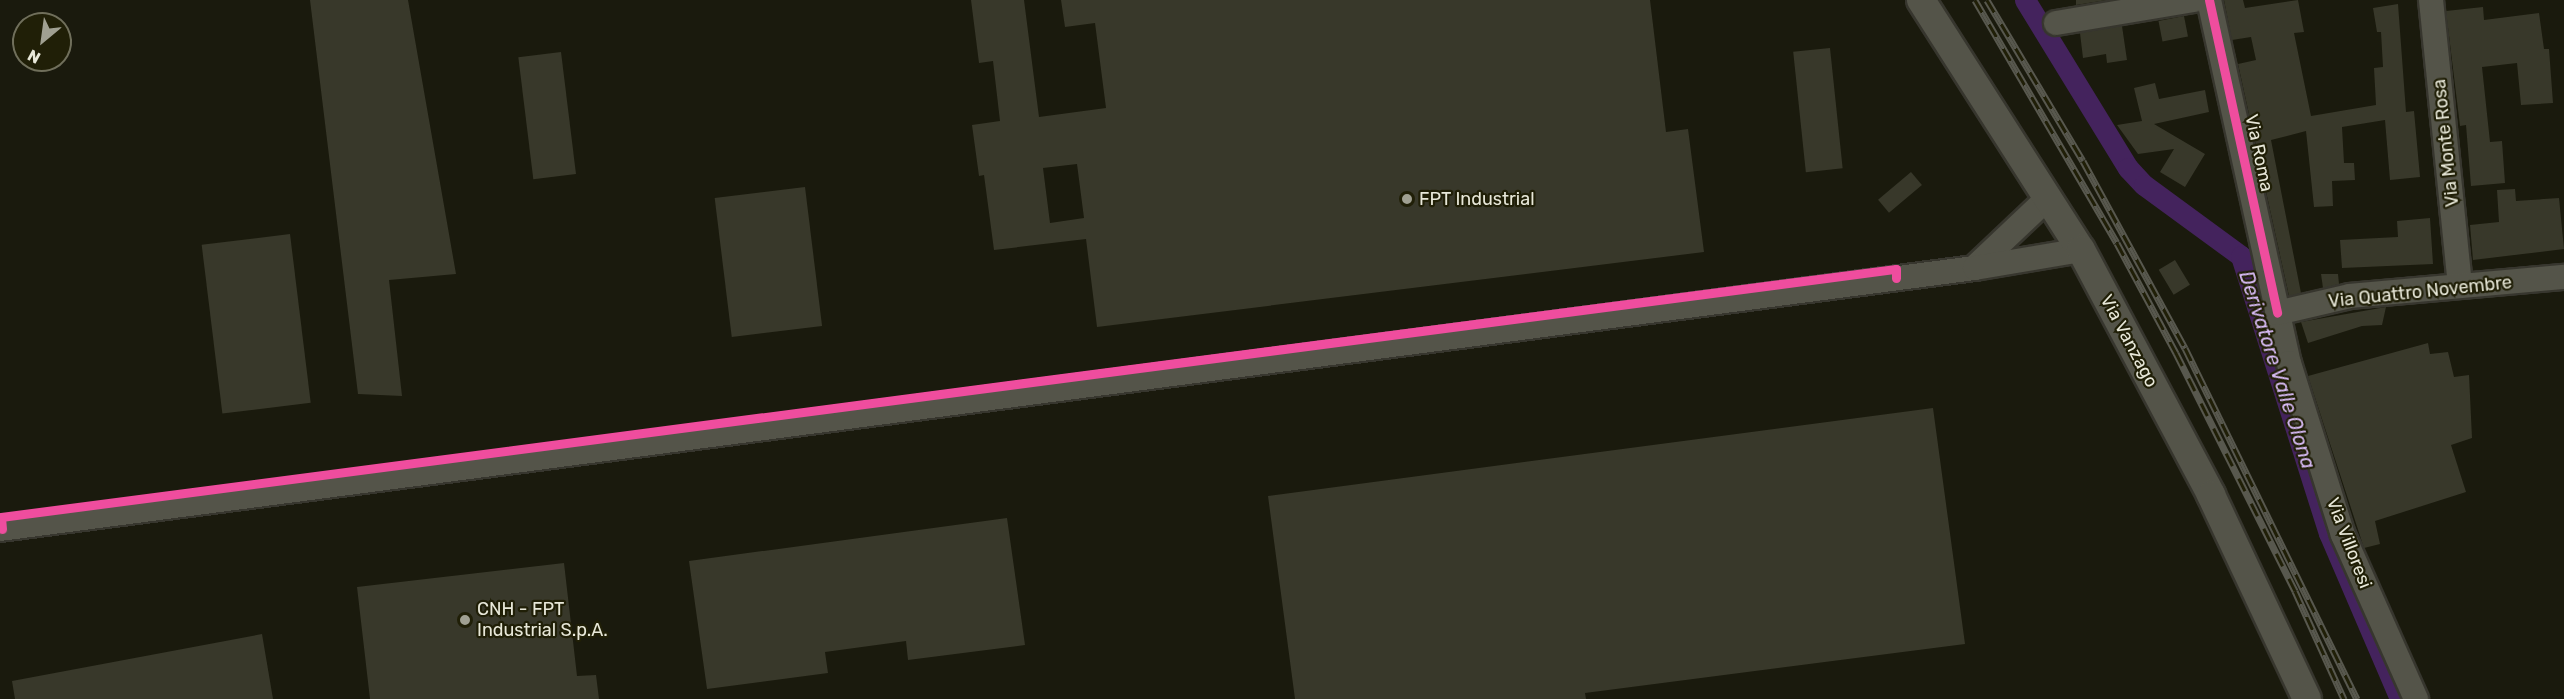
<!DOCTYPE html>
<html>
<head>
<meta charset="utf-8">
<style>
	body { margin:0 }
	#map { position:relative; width:2564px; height:699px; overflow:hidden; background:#1a1a0d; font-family:Rubik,sans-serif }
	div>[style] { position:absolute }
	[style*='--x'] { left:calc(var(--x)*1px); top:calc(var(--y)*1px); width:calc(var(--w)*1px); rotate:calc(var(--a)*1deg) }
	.canal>* { height:21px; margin:-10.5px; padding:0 10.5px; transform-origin:10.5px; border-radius:10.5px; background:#44235d }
	.building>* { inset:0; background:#38382a; transform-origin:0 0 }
	.roads { filter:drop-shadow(2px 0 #37362e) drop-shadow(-2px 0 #37362e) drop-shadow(0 2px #37362e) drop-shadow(0 -2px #37362e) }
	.minor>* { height:24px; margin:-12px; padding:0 12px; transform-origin:12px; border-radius:12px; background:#545449 }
	.tertiary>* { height:28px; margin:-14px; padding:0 14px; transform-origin:14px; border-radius:14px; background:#545449 }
	.rail>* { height:7px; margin-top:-3.5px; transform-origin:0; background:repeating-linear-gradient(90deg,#201f07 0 14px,#58584e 0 28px); box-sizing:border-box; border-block:2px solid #58584e }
	.cycleway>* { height:9px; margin:-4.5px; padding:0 4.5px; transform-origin:4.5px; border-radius:4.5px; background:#ef4d9e }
	.dots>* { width:16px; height:16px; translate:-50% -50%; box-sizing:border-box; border:3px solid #201f07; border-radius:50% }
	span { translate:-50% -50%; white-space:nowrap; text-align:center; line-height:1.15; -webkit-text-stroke:4.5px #201f07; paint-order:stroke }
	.street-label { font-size:18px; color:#e8e8d9 }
	.poi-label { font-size:18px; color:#e8e8d9 }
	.left { translate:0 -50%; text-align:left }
	.water-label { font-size:20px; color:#d9bcf7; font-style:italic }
	.north { position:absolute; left:12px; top:12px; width:60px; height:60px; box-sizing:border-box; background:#201f07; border:2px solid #706f5b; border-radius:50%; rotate:209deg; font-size:16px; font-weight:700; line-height:24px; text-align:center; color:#e8e8d9 }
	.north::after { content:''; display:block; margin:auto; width:21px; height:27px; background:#a0a092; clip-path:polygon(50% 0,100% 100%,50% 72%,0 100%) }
</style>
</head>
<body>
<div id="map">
	<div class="canal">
		<div style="--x:2025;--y:0;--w:197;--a:58.5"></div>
		<div style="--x:2128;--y:168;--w:23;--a:47"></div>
		<div style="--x:2144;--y:185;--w:120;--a:36.2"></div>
		<div style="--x:2241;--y:256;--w:291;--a:72.4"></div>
		<div style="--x:2329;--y:533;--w:181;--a:66.8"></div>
	</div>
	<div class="building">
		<div style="clip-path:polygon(310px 0,408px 0,456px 274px,389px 280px,402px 396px,358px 394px)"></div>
		<div style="clip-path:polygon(evenodd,971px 0,1024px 0,1039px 117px,1106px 108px,1095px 23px,1065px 27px,1061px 0,1650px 0,1666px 132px,1688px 129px,1704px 252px,1097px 327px,1086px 239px,994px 250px,984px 175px,979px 176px,972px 125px,1000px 121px,993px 61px,979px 63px,971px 0,1077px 164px,1084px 218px,1050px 223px,1043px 168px,1077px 164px)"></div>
		<div style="clip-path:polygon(2076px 0,2107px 0,2076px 5px)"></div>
		<div style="clip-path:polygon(2224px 0,2243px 0,2245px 8px,2298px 0,2304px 32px,2294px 33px,2311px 116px,2376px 105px,2374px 68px,2383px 67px,2381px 32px,2377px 32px,2373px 8px,2398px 4px,2406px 112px,2414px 111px,2420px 177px,2390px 180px,2385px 120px,2342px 127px,2344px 163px,2354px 163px,2355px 180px,2332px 181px,2333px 206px,2314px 207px,2306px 131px,2271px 140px,2301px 293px,2289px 296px,2238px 64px,2256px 60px,2251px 37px,2232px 40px)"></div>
		<div style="clip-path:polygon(2483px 7px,2484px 20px,2539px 13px,2544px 49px,2549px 49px,2553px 103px,2521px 105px,2517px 63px,2482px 67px,2490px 142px,2502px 141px,2505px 183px,2471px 186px,2466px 125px,2460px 126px,2446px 11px)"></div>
		<div style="left:2184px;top:16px;width:21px;height:26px;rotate:79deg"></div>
		<div style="clip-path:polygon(2122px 26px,2127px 60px,2107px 63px,2106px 54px,2083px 58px,2080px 33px)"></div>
		<div style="left:1830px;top:48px;width:121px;height:37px;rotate:84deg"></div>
		<div style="left:561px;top:52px;width:123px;height:43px;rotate:83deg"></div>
		<div style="clip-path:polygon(2155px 83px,2159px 99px,2205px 90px,2209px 112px,2154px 124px,2205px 154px,2185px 187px,2160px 172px,2174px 149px,2138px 154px,2117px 125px,2142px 121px,2134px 88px)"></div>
		<div style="left:1911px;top:172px;width:17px;height:43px;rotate:50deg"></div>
		<div style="left:805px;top:187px;width:140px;height:91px;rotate:83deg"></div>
		<div style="clip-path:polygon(2515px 189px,2516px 201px,2559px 198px,2564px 249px,2473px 260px,2470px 225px,2499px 222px,2497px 190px)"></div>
		<div style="clip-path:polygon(2430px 218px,2433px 264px,2342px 268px,2340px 240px,2398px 237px,2397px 221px)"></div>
		<div style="left:290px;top:234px;width:170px;height:89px;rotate:83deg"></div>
		<div style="left:2175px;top:260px;width:29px;height:19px;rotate:59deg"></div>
		<div style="clip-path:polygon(2321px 274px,2338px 274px,2339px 284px,2323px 288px)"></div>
		<div style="clip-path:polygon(2386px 307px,2382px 325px,2362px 326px,2308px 343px,2301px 322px)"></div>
		<div style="clip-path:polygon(2428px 343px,2430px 354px,2448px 352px,2454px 377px,2469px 375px,2472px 438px,2451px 445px,2466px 492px,2375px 521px,2380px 544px,2364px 548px,2308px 376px)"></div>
		<div style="clip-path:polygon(1933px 408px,1965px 644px,1585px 693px,1586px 699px,1295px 699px,1268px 496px)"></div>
		<div style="clip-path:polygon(1007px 518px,1025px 645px,908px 660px,906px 641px,825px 652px,828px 673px,707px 689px,689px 561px)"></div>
		<div style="clip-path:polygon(564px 563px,577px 676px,596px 675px,599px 699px,370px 699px,357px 587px)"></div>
		<div style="clip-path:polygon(262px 634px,273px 699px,15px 699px,12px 681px)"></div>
	</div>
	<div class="roads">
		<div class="minor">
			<div style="--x:2209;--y:0;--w:372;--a:77.6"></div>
			<div style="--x:2289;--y:363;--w:180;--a:72.6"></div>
			<div style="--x:2343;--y:535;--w:180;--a:66"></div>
			<div style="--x:2431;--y:0;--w:287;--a:84.2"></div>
			<div style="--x:2056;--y:23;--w:140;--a:-9.5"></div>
			<div style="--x:1976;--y:266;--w:99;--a:-43.4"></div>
			<div style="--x:2277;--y:313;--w:75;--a:-13.1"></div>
			<div style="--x:2350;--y:296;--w:215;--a:-5.1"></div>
			<div style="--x:0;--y:529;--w:1992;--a:-7.53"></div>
			<div style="--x:1975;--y:268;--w:108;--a:-9.6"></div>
		</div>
		<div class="tertiary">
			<div style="--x:1921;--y:0;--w:297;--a:57.4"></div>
			<div style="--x:2081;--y:250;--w:277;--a:62"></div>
			<div style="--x:2211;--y:495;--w:225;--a:64.8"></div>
		</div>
	</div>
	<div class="rail">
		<div style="--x:1975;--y:0;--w:281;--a:59.7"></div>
		<div style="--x:2117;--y:243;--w:125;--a:61.8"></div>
		<div style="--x:2176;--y:353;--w:266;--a:63.4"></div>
		<div style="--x:2295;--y:591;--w:119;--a:65.6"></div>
		<div style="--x:1987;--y:0;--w:187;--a:59.2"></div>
		<div style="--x:2083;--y:161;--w:213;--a:61.4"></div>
		<div style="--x:2185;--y:348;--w:391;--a:63.9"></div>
	</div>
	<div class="cycleway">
		<div style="--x:2209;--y:0;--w:320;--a:77.7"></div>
		<div style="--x:2;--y:529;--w:12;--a:-95"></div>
		<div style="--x:1;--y:517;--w:1911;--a:-7.46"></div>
		<div style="--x:1896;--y:269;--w:9;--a:90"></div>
	</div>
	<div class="dots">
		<div style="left:1407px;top:199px;background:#a0a092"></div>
		<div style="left:465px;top:620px;background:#a0a092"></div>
	</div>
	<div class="street-label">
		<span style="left:2446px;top:143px;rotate:-96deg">Via Monte Rosa</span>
		<span style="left:2259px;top:153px;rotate:78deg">Via Roma</span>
		<span style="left:2420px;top:292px;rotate:-6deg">Via Quattro Novembre</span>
		<span style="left:2129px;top:341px;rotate:62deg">Via Vanzago</span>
		<span style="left:2349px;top:543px;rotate:69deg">Via Villoresi</span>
	</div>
	<div class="poi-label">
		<span class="left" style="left:1419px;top:199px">FPT Industrial</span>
		<span class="left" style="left:477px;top:620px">CNH - FPT<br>Industrial S.p.A.</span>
	</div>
	<div class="water-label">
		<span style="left:2277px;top:370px;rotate:72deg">Derivatore Valle Olona</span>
	</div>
	<div class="north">N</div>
</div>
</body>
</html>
